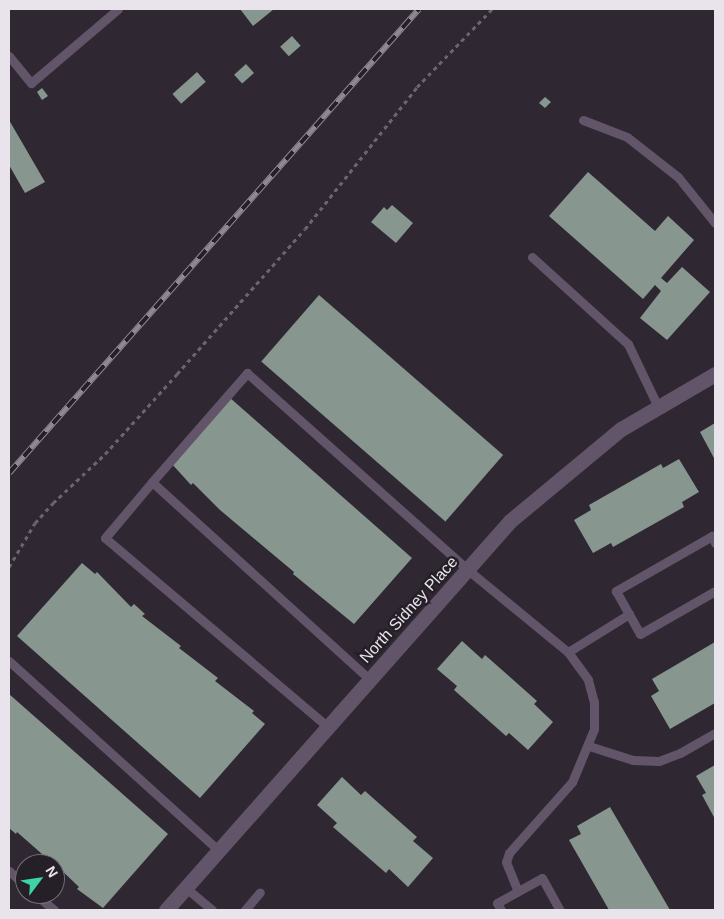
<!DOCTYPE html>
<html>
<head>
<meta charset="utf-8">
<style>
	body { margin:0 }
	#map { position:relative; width:724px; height:919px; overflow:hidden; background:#2f2832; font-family:Helvetica,sans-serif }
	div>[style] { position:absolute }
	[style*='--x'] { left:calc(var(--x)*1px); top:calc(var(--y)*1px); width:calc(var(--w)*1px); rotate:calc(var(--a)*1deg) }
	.building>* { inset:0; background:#87968f; transform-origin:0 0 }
	.path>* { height:3px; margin-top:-1.5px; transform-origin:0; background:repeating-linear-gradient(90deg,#6c656e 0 4px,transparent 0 8px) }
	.lane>* { height:9px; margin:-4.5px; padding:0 4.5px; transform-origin:4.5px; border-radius:4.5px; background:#625569 }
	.street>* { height:15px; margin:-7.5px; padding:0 7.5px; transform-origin:7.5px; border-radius:7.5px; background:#625569 }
	.rail>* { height:5.5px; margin-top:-2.75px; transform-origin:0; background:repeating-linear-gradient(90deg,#251f28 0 11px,#8f8992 0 22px); box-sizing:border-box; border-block:1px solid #8f8992 }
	span { translate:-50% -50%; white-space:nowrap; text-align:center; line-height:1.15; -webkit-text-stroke:5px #251f28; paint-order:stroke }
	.street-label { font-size:16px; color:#e9e4eb }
	.frame { position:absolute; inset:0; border:10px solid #e9e4eb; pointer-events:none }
	.north { position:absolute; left:15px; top:854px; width:50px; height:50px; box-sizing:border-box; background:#251f28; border:1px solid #736e76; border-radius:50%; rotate:59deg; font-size:14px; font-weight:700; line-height:20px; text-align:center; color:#e9e4eb }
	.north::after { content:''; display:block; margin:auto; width:18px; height:22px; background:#3cd4a4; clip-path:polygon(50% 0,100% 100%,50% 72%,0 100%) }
</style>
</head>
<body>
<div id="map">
	<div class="building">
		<div style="clip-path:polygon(240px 9px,274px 9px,253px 26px)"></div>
		<div style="left:292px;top:36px;width:13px;height:16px;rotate:48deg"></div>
		<div style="left:246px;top:64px;width:12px;height:16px;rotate:48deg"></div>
		<div style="left:197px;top:72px;width:13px;height:33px;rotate:48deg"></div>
		<div style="clip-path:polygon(42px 88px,48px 96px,42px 100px,37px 92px)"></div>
		<div style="clip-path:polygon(545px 97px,551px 102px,545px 108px,539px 103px)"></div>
		<div style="clip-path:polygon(9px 120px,45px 182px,25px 193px,9px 165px)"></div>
		<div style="clip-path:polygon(588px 172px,655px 231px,668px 216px,694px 240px,661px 278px,667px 283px,682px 267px,710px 292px,667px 340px,640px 318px,661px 291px,655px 285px,643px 299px,549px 216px)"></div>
		<div style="clip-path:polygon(392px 205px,413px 223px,396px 243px,371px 222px,384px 207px,387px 210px)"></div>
		<div style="left:319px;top:295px;width:244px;height:88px;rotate:41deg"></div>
		<div style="clip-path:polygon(229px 397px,412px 558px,354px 624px,293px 574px,294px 572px,220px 510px,193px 483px,191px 485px,171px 463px)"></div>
		<div style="clip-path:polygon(715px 423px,715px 460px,700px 432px)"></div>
		<div style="clip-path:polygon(679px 459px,699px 492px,682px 502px,684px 507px,613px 547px,611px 543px,593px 553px,574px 520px,591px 510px,589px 505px,661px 464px,663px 468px)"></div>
		<div style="clip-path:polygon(82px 563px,95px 574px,97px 572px,131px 607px,134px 604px,145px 614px,142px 616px,181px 646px,179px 648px,218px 678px,215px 681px,254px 711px,252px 713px,265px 724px,200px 798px,17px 636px)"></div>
		<div style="clip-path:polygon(462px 641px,482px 659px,485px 655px,537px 701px,534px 704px,553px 722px,528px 750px,509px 733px,506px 736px,454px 690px,457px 686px,437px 669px)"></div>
		<div style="clip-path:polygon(715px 642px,715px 703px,670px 729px,651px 696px,659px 691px,652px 679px)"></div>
		<div style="clip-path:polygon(9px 694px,168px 834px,103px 908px,77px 889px,79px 887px,55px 864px,49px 864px,40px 856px,42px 854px,17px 832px,16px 834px,9px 828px)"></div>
		<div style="clip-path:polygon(715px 765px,715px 819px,702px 795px,706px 793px,696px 776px)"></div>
		<div style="clip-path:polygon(342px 777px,361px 795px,365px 791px,417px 837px,413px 841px,433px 858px,408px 887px,389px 869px,386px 873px,333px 827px,337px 823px,317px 805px)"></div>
		<div style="clip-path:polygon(610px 807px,670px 910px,609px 910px,569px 840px,581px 834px,577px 826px)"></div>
	</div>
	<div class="path">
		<div style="--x:9;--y:567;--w:51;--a:-59.4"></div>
		<div style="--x:35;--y:523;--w:27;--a:-48"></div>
		<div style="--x:53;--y:503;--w:71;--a:-43.3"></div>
		<div style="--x:105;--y:454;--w:108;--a:-48"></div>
		<div style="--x:177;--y:374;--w:193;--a:-48.6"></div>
		<div style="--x:305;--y:229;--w:181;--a:-51.7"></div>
		<div style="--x:417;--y:87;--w:108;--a:-46.1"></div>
	</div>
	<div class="lane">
		<div style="--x:9;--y:56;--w:35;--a:51"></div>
		<div style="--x:31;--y:83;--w:114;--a:-40.4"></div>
		<div style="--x:583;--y:120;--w:47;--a:21.1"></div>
		<div style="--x:627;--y:137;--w:65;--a:38.1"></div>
		<div style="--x:678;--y:177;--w:59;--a:51.2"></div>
		<div style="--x:532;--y:257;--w:130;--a:42.2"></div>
		<div style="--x:628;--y:344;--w:70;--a:64.5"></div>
		<div style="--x:152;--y:482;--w:145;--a:-48.9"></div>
		<div style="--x:247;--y:373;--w:296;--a:41.7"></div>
		<div style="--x:468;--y:570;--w:129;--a:39.4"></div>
		<div style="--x:568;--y:652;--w:34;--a:54"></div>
		<div style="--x:588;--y:680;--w:23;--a:75"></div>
		<div style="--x:594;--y:702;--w:27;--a:90"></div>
		<div style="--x:594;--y:729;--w:57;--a:112.5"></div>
		<div style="--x:572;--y:782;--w:95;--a:131.6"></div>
		<div style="--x:509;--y:853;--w:9;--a:108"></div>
		<div style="--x:506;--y:862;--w:31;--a:68"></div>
		<div style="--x:715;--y:543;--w:8;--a:-113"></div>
		<div style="--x:712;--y:536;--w:111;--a:150.2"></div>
		<div style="--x:616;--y:591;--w:49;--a:60.8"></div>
		<div style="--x:640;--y:634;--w:86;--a:-29.8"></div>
		<div style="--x:568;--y:652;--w:72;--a:-31.9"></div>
		<div style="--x:9;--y:661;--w:283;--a:42.1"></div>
		<div style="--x:328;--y:727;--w:292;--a:-139.7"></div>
		<div style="--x:105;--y:538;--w:73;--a:-50"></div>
		<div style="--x:152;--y:482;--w:294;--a:42.2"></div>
		<div style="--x:589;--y:746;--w:46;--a:17.7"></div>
		<div style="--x:633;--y:760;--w:26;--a:2"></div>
		<div style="--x:659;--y:761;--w:22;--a:-21"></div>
		<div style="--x:680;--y:753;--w:40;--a:-29.7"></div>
		<div style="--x:9;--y:871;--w:21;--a:41"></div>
		<div style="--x:186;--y:888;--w:34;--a:40"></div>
		<div style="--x:35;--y:894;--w:25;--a:40"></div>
		<div style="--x:245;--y:910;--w:23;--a:-50"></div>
		<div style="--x:501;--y:910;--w:8;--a:-120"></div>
		<div style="--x:497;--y:903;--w:51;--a:-29.1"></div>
		<div style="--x:542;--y:878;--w:37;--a:61"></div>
	</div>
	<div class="street">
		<div style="--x:166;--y:910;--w:519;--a:-48.51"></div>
		<div style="--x:510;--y:521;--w:144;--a:-39.7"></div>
		<div style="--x:621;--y:429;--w:109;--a:-30.3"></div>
	</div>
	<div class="rail">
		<div style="--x:9;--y:473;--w:619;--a:-48.54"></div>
	</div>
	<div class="street-label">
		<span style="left:409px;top:610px;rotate:-48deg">North Sidney Place</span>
	</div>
	<div class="frame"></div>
	<div class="north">N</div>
</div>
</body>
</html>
